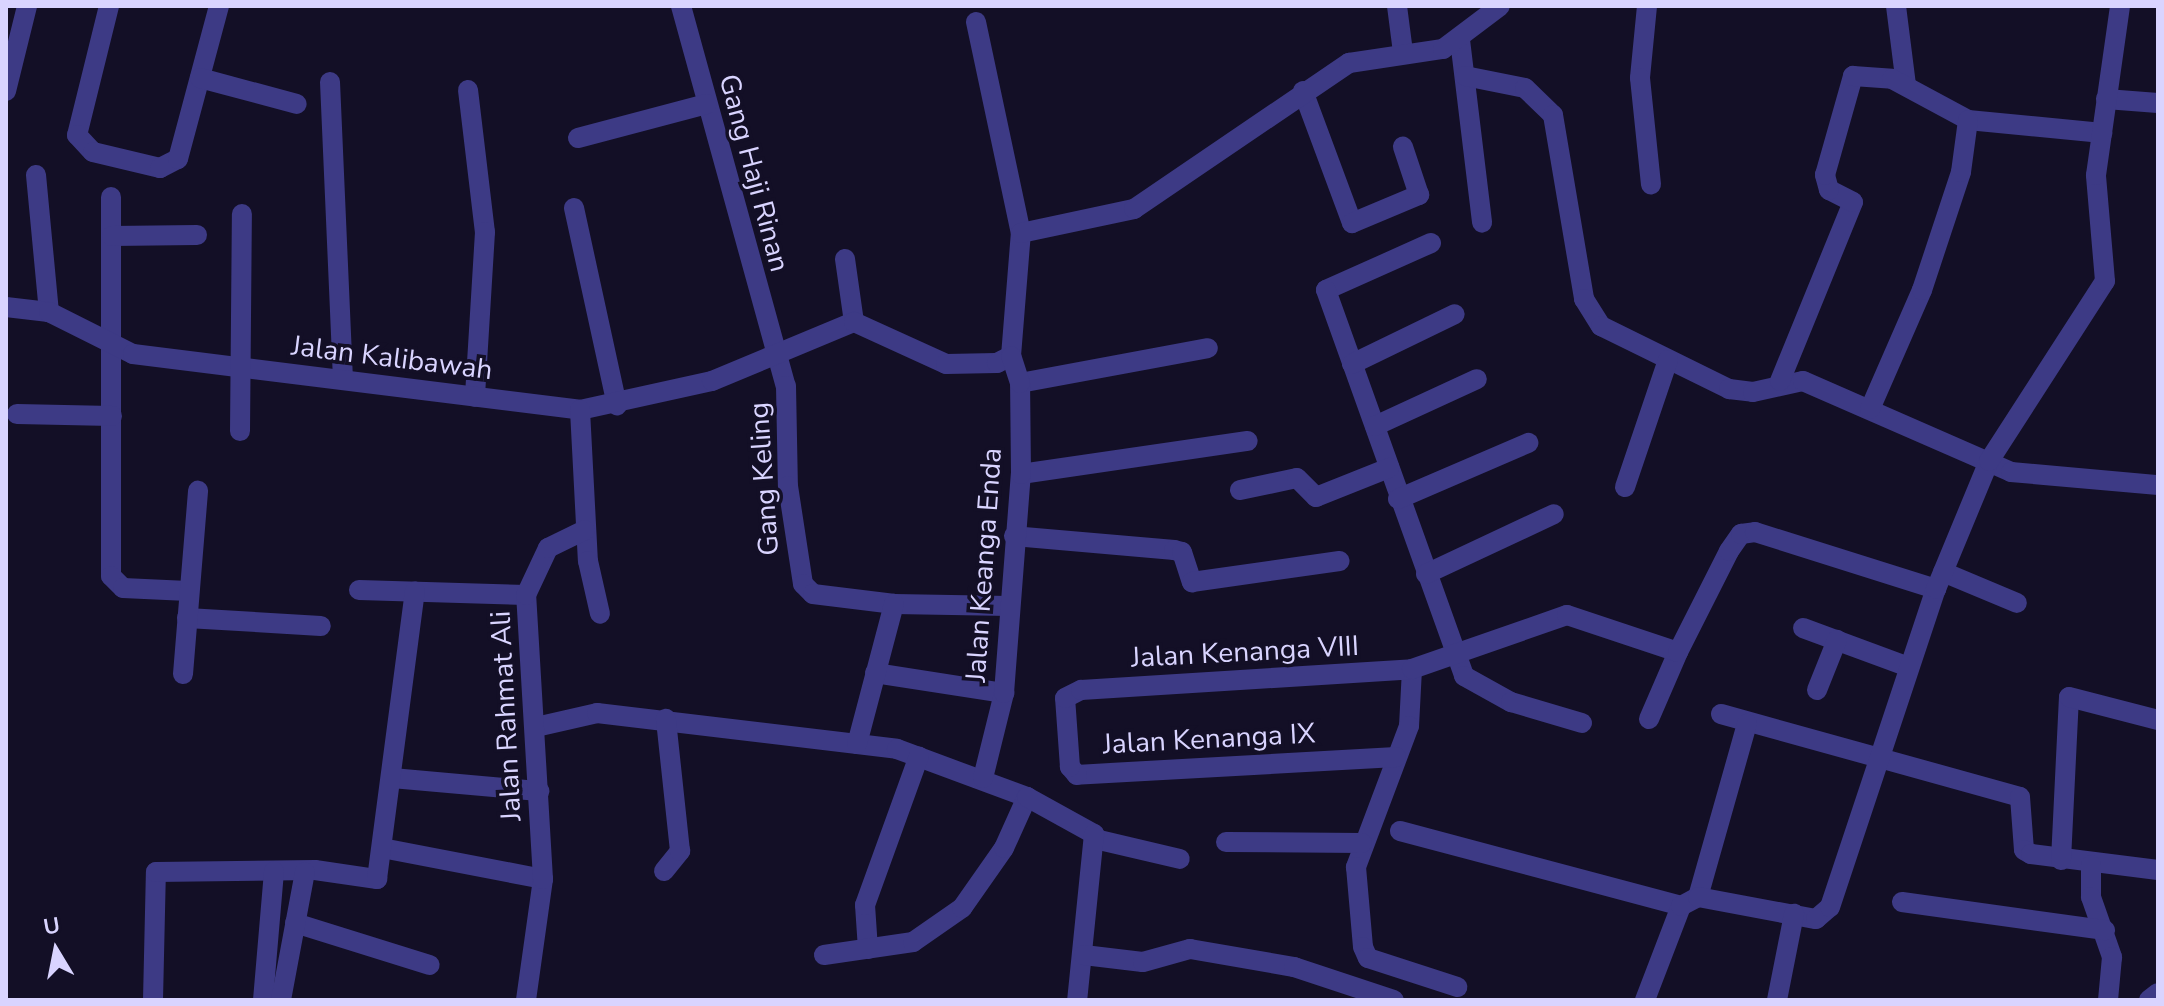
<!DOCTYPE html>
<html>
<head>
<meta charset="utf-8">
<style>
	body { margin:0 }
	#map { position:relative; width:2164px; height:1006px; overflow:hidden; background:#130f26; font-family:"Nunito Sans",sans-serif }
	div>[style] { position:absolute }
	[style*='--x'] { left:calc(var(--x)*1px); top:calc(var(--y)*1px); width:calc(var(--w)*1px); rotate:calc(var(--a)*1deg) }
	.minor>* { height:20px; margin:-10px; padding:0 10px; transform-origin:10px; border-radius:10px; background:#3d3a85 }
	span { translate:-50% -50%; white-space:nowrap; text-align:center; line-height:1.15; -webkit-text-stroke:7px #130f26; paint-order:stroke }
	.street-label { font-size:28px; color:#d9d4ff }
	.frame { position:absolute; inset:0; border:8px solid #d9d4ff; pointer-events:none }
	.north { position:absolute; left:16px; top:910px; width:80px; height:80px; -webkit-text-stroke:6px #130f26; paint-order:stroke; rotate:350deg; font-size:22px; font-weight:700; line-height:32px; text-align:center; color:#d9d4ff }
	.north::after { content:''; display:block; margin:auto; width:28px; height:36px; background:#d9d4ff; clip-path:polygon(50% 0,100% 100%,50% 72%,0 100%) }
</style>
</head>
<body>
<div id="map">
	<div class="minor">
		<div style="--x:109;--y:6;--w:133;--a:103.9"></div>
		<div style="--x:77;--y:135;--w:23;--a:47"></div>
		<div style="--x:93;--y:152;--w:69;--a:13.4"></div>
		<div style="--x:160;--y:168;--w:20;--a:-27"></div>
		<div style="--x:178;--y:159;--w:158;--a:-75"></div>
		<div style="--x:681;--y:6;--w:394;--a:74.6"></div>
		<div style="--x:786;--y:386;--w:100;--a:88.9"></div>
		<div style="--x:788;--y:486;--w:99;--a:81.3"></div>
		<div style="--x:803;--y:584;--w:14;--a:45"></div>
		<div style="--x:813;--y:594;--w:82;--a:7"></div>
		<div style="--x:894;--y:604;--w:115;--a:1"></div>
		<div style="--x:1397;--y:6;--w:46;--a:82.6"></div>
		<div style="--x:1647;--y:6;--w:72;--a:95.6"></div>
		<div style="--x:1640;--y:78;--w:107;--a:84.1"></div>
		<div style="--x:1896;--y:6;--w:80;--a:82.8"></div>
		<div style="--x:976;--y:22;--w:216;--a:78"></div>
		<div style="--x:1460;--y:40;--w:184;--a:83.1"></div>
		<div style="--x:1465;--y:76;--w:61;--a:11.3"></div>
		<div style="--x:1525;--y:88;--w:39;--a:44"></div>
		<div style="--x:1553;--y:115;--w:187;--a:80.4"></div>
		<div style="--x:1584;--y:299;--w:32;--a:58"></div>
		<div style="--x:1601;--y:326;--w:143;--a:26.2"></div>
		<div style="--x:1729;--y:389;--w:24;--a:7"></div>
		<div style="--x:1753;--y:392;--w:51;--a:-12.4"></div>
		<div style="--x:1803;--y:381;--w:227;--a:23.6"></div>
		<div style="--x:2011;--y:472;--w:148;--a:5.1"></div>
		<div style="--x:200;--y:78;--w:100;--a:15"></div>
		<div style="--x:330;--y:82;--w:297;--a:87.5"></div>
		<div style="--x:468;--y:90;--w:143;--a:83.2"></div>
		<div style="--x:485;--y:232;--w:165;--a:93.5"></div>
		<div style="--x:6;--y:91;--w:88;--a:-76.1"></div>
		<div style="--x:1303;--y:91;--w:141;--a:69.6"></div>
		<div style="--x:1352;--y:223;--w:73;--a:-22.7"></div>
		<div style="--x:1419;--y:195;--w:51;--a:-108.4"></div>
		<div style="--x:2106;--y:99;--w:52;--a:4.4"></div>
		<div style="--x:578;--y:138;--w:133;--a:-14.8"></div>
		<div style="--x:36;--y:175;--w:138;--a:84.6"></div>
		<div style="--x:111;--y:197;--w:379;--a:90"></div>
		<div style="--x:111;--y:576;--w:17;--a:45"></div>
		<div style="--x:123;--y:588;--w:65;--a:2.6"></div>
		<div style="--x:574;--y:208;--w:202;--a:77.7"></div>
		<div style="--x:112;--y:236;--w:85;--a:-0.7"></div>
		<div style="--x:1431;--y:243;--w:115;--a:155.9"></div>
		<div style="--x:1326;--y:290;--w:410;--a:70.3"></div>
		<div style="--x:1464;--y:676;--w:54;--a:29"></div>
		<div style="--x:1511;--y:702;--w:74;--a:16.5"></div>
		<div style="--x:845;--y:259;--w:64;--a:81.9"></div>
		<div style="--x:6;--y:307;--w:43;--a:6.6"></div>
		<div style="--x:49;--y:312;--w:94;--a:26.6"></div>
		<div style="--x:133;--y:354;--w:450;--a:7.1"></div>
		<div style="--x:580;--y:410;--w:135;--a:-12.4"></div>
		<div style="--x:712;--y:381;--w:154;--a:-22.6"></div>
		<div style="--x:854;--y:322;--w:101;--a:24.5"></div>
		<div style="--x:946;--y:364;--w:51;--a:-1.1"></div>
		<div style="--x:997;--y:363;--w:16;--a:-27"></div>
		<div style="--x:1011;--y:356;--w:123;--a:-85.4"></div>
		<div style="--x:1021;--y:233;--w:116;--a:-12"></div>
		<div style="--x:1134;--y:209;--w:260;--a:-34.2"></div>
		<div style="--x:1349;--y:63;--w:95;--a:-8.5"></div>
		<div style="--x:1443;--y:49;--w:71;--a:-37"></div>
		<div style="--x:1352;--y:364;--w:114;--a:-25.9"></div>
		<div style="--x:1780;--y:381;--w:193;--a:-67.8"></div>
		<div style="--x:1853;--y:202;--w:27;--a:-153"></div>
		<div style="--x:1829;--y:190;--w:16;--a:-105"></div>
		<div style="--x:1825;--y:175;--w:103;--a:-74.2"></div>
		<div style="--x:1853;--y:76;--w:39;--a:4"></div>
		<div style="--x:1892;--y:79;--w:86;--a:28.3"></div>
		<div style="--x:1968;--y:120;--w:135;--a:5.5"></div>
		<div style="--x:1020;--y:383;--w:191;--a:-10.5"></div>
		<div style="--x:1870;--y:409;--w:130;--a:-66.4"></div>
		<div style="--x:1922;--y:290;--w:124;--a:-71.7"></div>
		<div style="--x:1961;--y:172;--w:52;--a:-82.3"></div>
		<div style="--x:580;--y:410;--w:151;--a:87"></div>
		<div style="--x:588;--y:561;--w:54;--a:77.2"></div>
		<div style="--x:17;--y:414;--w:95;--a:1.2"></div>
		<div style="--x:1375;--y:426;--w:112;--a:-24.7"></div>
		<div style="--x:240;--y:431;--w:217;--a:-89.5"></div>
		<div style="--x:1021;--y:474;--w:229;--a:-8.3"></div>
		<div style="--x:1625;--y:487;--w:134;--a:-71.3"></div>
		<div style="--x:1240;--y:490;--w:58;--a:-11.9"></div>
		<div style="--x:1297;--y:478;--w:27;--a:45"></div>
		<div style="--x:1316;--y:497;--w:79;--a:-21.7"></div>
		<div style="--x:1398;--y:499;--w:142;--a:-23.3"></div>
		<div style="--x:1014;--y:536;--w:161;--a:5"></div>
		<div style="--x:1174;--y:550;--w:8;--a:14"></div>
		<div style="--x:1182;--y:552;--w:32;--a:72"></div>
		<div style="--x:1192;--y:582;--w:149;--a:-8.1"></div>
		<div style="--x:1943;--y:572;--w:80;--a:22.7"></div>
		<div style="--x:1426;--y:574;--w:141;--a:-25.1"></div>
		<div style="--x:359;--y:590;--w:167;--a:1.7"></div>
		<div style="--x:187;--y:618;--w:134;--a:3.4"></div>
		<div style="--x:1803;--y:628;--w:113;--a:20.2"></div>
		<div style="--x:1412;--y:669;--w:57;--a:93"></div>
		<div style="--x:1409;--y:726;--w:151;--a:110.6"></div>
		<div style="--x:1356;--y:867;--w:80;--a:85"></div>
		<div style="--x:1363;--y:947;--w:12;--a:66"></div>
		<div style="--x:1368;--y:958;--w:94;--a:18"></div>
		<div style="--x:875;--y:673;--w:131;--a:8.8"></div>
		<div style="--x:183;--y:674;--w:184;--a:-85.3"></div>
		<div style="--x:1817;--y:690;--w:54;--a:-68.2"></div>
		<div style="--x:1721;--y:714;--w:310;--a:15.5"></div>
		<div style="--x:2020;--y:797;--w:53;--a:85.7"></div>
		<div style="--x:2024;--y:850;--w:8;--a:30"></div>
		<div style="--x:2031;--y:854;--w:128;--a:7.2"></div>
		<div style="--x:1649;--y:719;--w:73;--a:-66.6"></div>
		<div style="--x:536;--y:727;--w:63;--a:-12.9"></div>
		<div style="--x:597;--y:713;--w:302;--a:6.8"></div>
		<div style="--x:897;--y:749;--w:139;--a:20.3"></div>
		<div style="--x:857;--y:744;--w:145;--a:-75.2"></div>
		<div style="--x:1396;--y:757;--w:320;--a:176.8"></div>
		<div style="--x:1077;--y:775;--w:11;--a:-131"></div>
		<div style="--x:1070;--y:767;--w:69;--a:-94.1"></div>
		<div style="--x:1065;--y:698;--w:18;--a:-27"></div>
		<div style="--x:1081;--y:690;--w:332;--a:-3.6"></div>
		<div style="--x:1412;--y:669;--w:164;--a:-19.2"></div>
		<div style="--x:1567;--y:615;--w:117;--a:18.4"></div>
		<div style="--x:1678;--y:652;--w:113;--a:-63.2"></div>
		<div style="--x:1729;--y:551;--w:21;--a:-55"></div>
		<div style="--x:1741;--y:534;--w:14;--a:-8"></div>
		<div style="--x:1755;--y:532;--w:190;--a:17.5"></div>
		<div style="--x:392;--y:778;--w:148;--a:5.1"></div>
		<div style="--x:983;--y:778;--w:88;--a:-76.1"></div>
		<div style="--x:1004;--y:693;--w:220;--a:-85.6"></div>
		<div style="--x:1021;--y:474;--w:91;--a:-90.6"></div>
		<div style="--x:1020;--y:383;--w:28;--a:-108"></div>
		<div style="--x:1400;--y:831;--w:291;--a:14.9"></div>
		<div style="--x:1095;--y:839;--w:87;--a:13.2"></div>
		<div style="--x:1226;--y:842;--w:136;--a:0.4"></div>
		<div style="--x:382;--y:848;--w:164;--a:10.9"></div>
		<div style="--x:2061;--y:860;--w:163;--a:-87.2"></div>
		<div style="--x:2069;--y:697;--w:92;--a:14.5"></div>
		<div style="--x:2091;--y:865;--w:32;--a:90"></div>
		<div style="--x:2091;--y:897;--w:64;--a:70.7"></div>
		<div style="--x:2112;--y:957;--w:43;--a:95.3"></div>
		<div style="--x:664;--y:871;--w:26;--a:-51"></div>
		<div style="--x:680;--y:851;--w:133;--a:-96.1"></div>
		<div style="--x:1698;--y:897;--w:180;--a:-74.2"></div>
		<div style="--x:1902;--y:902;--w:205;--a:7.9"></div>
		<div style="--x:295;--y:923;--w:141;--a:17.3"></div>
		<div style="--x:868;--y:949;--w:44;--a:-93.9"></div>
		<div style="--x:865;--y:905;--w:158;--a:-70.1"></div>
		<div style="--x:824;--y:955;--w:90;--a:-8.3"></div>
		<div style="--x:913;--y:942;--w:60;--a:-34.8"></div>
		<div style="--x:962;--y:908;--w:73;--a:-55"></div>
		<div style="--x:1004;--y:848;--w:56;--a:-65.7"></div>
		<div style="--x:1027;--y:797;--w:77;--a:28.9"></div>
		<div style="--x:1094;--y:834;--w:167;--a:95.8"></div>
		<div style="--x:1084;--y:955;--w:59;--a:6.8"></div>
		<div style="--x:1143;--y:962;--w:49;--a:-15.5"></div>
		<div style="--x:1190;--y:949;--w:106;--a:9.8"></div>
		<div style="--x:1294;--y:967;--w:105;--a:18.3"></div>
		<div style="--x:153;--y:1000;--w:128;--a:-88.7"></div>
		<div style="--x:156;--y:872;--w:159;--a:-0.7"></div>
		<div style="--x:315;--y:870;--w:63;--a:8.3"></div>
		<div style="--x:377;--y:879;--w:290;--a:-82.5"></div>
		<div style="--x:263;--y:1000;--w:129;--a:-85.1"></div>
		<div style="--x:281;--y:1000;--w:130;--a:-79.4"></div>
		<div style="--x:526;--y:1000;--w:122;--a:-82"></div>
		<div style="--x:543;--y:879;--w:285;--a:-93.4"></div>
		<div style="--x:526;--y:595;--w:52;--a:-64.9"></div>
		<div style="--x:548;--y:548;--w:41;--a:-25.9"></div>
		<div style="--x:1645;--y:1000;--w:101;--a:-69"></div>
		<div style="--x:1681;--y:906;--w:19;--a:-28"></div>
		<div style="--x:1698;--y:897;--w:120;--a:10.6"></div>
		<div style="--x:1816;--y:919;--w:18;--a:-41"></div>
		<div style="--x:1830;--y:907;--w:335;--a:-71.6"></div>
		<div style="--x:1936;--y:589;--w:139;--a:-67.5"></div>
		<div style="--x:1989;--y:461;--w:214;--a:-57.2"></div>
		<div style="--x:2105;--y:281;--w:106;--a:-94.9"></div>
		<div style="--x:2096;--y:175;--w:171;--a:-81.9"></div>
		<div style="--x:1777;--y:1000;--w:88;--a:-78.8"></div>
		<div style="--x:2149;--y:1000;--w:11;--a:-38"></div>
	</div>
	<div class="street-label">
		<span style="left:754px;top:173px;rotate:75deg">Gang Haji Rinan</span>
		<span style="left:392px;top:358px;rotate:7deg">Jalan Kalibawah</span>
		<span style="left:764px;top:479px;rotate:-94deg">Gang Keling</span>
		<span style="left:984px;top:565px;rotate:-86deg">Jalan Keanga Enda</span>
		<span style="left:1245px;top:652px;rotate:-3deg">Jalan Kenanga VIII</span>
		<span style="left:506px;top:716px;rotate:-93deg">Jalan Rahmat Ali</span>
		<span style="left:1209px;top:739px;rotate:-3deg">Jalan Kenanga IX</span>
	</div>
	<div class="frame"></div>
	<div class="north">U</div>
</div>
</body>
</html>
